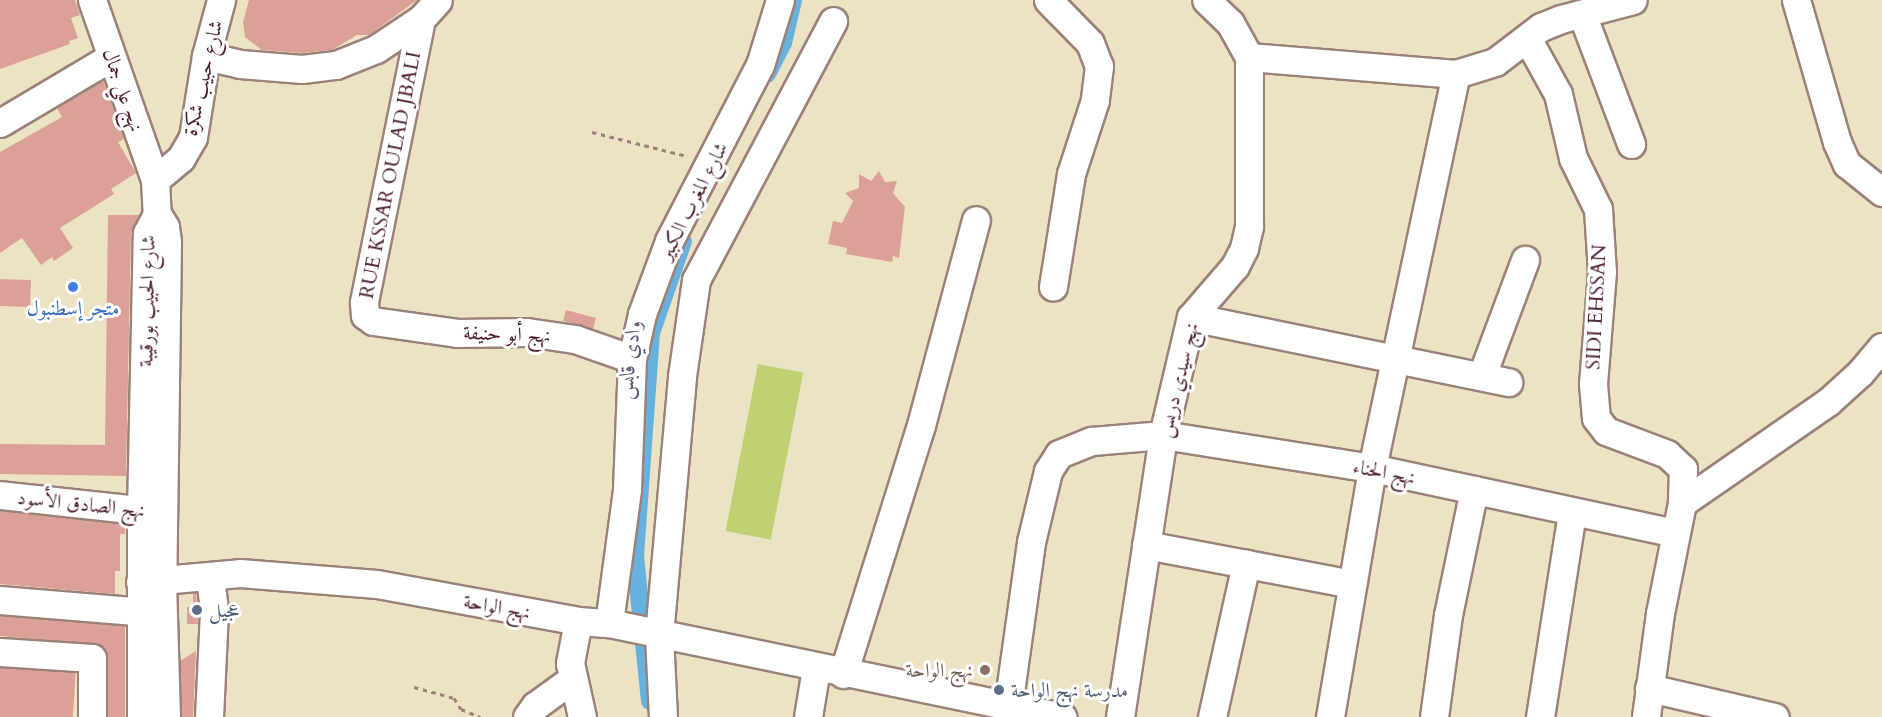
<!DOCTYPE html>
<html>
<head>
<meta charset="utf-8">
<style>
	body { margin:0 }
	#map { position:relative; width:1882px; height:717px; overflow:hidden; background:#ece3c4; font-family:Cardo,Amiri,serif }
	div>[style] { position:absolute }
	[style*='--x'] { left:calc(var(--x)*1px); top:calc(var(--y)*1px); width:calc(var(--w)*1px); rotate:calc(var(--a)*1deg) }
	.green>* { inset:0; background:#c0d174; transform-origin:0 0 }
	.canal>* { height:18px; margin:-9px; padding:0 9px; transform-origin:9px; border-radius:9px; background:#67b1df }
	.building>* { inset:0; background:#dba199; transform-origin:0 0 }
	.path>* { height:3px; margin-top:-1.5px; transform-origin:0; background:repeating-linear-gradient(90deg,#9b8178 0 4.5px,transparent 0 9px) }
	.roads { filter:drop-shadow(2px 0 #9b8178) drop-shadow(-2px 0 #9b8178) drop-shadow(0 2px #9b8178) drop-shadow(0 -2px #9b8178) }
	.minor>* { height:27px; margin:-13.5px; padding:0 13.5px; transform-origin:13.5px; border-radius:13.5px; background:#fff }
	.dots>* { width:16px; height:16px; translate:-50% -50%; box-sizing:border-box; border:3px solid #fff; border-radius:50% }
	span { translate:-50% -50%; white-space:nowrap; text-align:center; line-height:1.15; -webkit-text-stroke:6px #fff; paint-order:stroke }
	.street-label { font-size:20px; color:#4a1f2b }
	.shop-label { font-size:20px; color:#366cbe }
	.service-label { font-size:20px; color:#4e5e75 }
	.left { translate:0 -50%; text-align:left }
	.education-label { font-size:20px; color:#785e54 }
	.right { translate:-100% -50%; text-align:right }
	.water-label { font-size:21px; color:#565973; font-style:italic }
</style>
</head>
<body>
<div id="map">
	<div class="green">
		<div style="left:758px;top:364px;width:46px;height:170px;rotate:11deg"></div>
	</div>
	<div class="canal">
		<div style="--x:767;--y:74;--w:35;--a:-63"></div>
		<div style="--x:783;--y:43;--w:44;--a:-76.9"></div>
		<div style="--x:650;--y:701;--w:146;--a:-95.9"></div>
		<div style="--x:635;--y:556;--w:224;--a:-85.9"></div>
		<div style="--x:651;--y:333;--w:97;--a:-70.8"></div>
	</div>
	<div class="building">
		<div style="clip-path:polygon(0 0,75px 0,80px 15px,71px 18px,78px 38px,69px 41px,70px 44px,0 69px)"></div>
		<div style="clip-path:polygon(249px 0,417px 0,369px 35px,357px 35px,332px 50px,302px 53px,262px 50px,245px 37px,243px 22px)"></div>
		<div style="clip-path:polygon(103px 80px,124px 139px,118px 142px,136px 173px,111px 189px,114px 194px,60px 228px,73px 248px,54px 261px,52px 257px,41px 265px,22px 238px,0 253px,0 152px,62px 117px,57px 108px)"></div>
		<div style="clip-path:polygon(879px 171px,885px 182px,897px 181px,893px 193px,905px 207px,899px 258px,893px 256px,892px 262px,846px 254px,847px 248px,828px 244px,833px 221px,842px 223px,853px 201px,845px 193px,859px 188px,859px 174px,871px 181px)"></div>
		<div style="clip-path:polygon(108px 215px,139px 215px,131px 233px,126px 476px,0 474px,0 444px,105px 445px)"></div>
		<div style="left:0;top:279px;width:31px;height:27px;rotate:2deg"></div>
		<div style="left:566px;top:310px;width:31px;height:11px;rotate:15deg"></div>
		<div style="clip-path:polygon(0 511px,125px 524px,125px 534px,120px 534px,120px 571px,115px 571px,115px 594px,0 584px)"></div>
		<div style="clip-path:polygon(193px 593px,196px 593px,198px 624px,187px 624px,187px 607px,193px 607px)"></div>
		<div style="clip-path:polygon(0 616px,125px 626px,125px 717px,108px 717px,108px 658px,101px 645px,0 636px)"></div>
		<div style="clip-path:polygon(196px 651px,193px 717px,182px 717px,180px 661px)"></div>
		<div style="left:0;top:668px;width:76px;height:49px;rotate:4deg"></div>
	</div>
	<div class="path">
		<div style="--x:592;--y:132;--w:98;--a:14.2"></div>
		<div style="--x:414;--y:687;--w:41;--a:15.4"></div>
		<div style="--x:454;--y:698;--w:13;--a:58"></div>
		<div style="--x:461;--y:709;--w:21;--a:23"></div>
	</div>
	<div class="roads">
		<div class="minor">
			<div style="--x:92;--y:0;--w:191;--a:70.7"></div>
			<div style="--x:155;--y:180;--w:34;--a:87"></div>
			<div style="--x:157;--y:214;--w:15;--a:58"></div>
			<div style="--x:165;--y:227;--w:15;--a:82"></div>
			<div style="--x:167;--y:242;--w:340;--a:90.8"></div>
			<div style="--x:162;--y:582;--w:135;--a:88.3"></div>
			<div style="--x:1048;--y:0;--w:60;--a:45.7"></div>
			<div style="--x:1090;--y:43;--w:25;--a:69"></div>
			<div style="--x:1099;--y:66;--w:34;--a:97"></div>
			<div style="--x:1095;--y:100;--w:78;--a:108"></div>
			<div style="--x:1071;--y:174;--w:114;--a:99.1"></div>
			<div style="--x:1796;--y:0;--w:148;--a:73.9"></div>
			<div style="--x:1837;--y:142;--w:24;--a:66"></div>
			<div style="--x:1847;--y:164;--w:45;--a:38.7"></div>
			<div style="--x:1582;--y:14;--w:139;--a:69.3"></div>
			<div style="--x:421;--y:19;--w:289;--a:101.4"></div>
			<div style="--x:364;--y:302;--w:13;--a:86"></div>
			<div style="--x:365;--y:315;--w:10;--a:37"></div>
			<div style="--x:373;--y:321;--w:85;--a:8.1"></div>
			<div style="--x:457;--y:333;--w:70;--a:-0.8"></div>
			<div style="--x:527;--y:332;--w:49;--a:8.3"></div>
			<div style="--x:575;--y:339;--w:60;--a:19.3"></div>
			<div style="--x:1527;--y:38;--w:64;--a:61"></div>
			<div style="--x:1558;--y:94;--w:66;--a:76.8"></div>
			<div style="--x:1573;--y:158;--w:57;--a:63.9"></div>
			<div style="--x:1598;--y:209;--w:63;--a:86.4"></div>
			<div style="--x:1602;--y:272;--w:112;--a:94.6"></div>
			<div style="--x:1593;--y:384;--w:34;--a:85"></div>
			<div style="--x:1596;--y:418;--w:16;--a:52"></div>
			<div style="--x:1606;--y:431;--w:65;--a:20.7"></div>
			<div style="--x:1667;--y:454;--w:22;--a:43"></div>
			<div style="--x:1683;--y:469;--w:34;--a:92"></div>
			<div style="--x:1682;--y:503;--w:112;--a:101.3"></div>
			<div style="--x:1660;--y:613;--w:105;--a:97.7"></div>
			<div style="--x:206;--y:56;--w:35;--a:13"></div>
			<div style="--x:240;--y:64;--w:62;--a:4.6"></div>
			<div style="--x:302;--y:69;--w:34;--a:-7"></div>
			<div style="--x:336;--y:65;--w:43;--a:-21.8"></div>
			<div style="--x:376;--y:49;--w:54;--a:-33.7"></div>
			<div style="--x:421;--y:19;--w:25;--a:-48"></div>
			<div style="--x:1249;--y:57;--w:208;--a:4.7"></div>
			<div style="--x:1456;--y:74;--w:41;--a:-17.1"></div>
			<div style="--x:1495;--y:62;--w:58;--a:-37.3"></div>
			<div style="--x:1541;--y:27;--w:22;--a:-22"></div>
			<div style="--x:1561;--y:19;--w:74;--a:-14.8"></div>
			<div style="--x:0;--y:123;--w:129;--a:-30.7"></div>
			<div style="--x:155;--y:180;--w:34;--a:-40"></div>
			<div style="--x:181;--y:158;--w:24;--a:-60"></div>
			<div style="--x:193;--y:137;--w:82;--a:-80.9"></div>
			<div style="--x:206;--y:56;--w:58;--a:-75"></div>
			<div style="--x:1191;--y:317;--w:324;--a:11.6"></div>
			<div style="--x:1482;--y:375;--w:123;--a:-69.5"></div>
			<div style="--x:0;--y:495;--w:158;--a:6.2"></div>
			<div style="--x:1682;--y:503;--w:178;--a:-34.7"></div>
			<div style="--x:1828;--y:402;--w:43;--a:-42.2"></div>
			<div style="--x:1860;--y:373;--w:34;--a:-50"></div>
			<div style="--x:1146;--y:545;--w:210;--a:10.7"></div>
			<div style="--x:140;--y:582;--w:100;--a:-5.1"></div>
			<div style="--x:240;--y:573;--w:137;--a:4.6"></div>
			<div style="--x:377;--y:584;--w:204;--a:10.4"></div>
			<div style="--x:578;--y:621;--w:31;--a:4"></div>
			<div style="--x:609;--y:623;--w:463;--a:11.7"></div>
			<div style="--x:0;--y:600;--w:160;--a:4.7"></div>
			<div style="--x:578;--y:621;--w:43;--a:100.8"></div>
			<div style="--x:570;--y:663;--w:55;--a:77.5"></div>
			<div style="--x:609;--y:623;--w:135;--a:-82.3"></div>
			<div style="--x:627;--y:489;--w:130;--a:-87.8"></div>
			<div style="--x:632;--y:359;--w:46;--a:-77.5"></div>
			<div style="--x:642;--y:314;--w:78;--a:-69.7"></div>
			<div style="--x:669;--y:241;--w:198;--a:-62.7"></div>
			<div style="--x:760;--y:65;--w:68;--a:-72.9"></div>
			<div style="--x:0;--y:652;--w:92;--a:3.7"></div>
			<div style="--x:92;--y:658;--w:59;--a:90"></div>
			<div style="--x:843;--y:674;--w:261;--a:-72.6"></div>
			<div style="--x:921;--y:425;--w:212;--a:-75"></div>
			<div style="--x:1649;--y:688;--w:129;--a:13"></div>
			<div style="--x:1008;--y:706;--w:166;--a:-82"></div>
			<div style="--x:1031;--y:542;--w:73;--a:-76.5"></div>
			<div style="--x:1048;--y:471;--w:20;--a:-57"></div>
			<div style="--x:1059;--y:454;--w:35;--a:-22"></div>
			<div style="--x:1092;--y:441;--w:71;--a:-4.8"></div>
			<div style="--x:1163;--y:435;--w:212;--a:9"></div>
			<div style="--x:1372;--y:468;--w:309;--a:12.1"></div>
			<div style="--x:141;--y:717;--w:204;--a:-90"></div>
			<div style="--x:141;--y:513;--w:280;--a:-88.8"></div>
			<div style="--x:147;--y:233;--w:21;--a:-62"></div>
			<div style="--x:209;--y:717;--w:107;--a:-87.3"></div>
			<div style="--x:214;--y:610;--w:34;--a:-97"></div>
			<div style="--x:527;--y:717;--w:14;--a:-54"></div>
			<div style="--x:535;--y:706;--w:46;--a:-36.1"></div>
			<div style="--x:663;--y:717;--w:82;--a:-92.8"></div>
			<div style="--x:659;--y:635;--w:260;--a:-84.9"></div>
			<div style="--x:682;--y:376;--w:97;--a:-81.7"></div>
			<div style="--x:696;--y:280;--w:293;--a:-62.1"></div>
			<div style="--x:808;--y:717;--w:50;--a:-80.7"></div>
			<div style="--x:1120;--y:717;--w:285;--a:-81.3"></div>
			<div style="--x:1163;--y:435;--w:121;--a:-76.7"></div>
			<div style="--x:1191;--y:317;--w:67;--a:-49.2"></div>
			<div style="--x:1235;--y:266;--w:20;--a:-63"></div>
			<div style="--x:1244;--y:248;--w:23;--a:-77"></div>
			<div style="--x:1249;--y:226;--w:169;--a:-90"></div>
			<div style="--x:1249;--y:57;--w:39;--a:-119"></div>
			<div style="--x:1230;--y:23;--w:33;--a:-136"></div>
			<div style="--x:1212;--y:717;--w:157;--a:-77.5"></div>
			<div style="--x:1330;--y:717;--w:253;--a:-80.4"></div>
			<div style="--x:1372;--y:468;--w:403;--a:-78"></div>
			<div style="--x:1434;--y:717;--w:103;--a:-82.2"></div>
			<div style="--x:1448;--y:615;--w:128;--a:-78.3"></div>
			<div style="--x:1540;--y:717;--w:206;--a:-81.1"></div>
		</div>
	</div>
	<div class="dots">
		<div style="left:73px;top:287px;background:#3f7fe0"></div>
		<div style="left:197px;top:610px;background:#5c6f8a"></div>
		<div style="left:985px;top:670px;background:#8d6e63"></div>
		<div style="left:999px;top:690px;background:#5c6f8a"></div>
	</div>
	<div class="street-label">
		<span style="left:203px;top:78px;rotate:-77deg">شارع حبيب شكرة</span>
		<span style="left:123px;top:90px;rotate:71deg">نهج علي جمال</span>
		<span style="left:390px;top:175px;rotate:-79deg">RUE KSSAR OULAD JBALI</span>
		<span style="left:693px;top:201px;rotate:-63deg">شارع المغرب الكبير</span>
		<span style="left:147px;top:301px;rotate:-89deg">شارع الحبيب بورقيبة</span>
		<span style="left:1596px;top:307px;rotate:-87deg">SIDI EHSSAN</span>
		<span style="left:507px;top:334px;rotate:2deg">نهج أبو حنيفة</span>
		<span style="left:1178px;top:380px;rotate:-76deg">نهج سيدي دريس</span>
		<span style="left:1384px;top:472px;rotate:11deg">نهج الحناء</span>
		<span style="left:81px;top:504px;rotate:6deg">نهج الصادق الأسود</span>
		<span style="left:497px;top:607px;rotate:10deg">نهج الواحة</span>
	</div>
	<div class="shop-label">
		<span style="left:73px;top:308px">متجر إسطنبول</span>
	</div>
	<div class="service-label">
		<span class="left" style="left:209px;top:610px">عجيل</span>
		<span class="left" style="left:1011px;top:690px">مدرسة نهج الواحة</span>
	</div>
	<div class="education-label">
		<span class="right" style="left:973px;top:670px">نهج الواحة</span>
	</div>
	<div class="water-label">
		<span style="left:630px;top:360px;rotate:-83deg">وادي قابس</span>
	</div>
</div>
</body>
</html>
